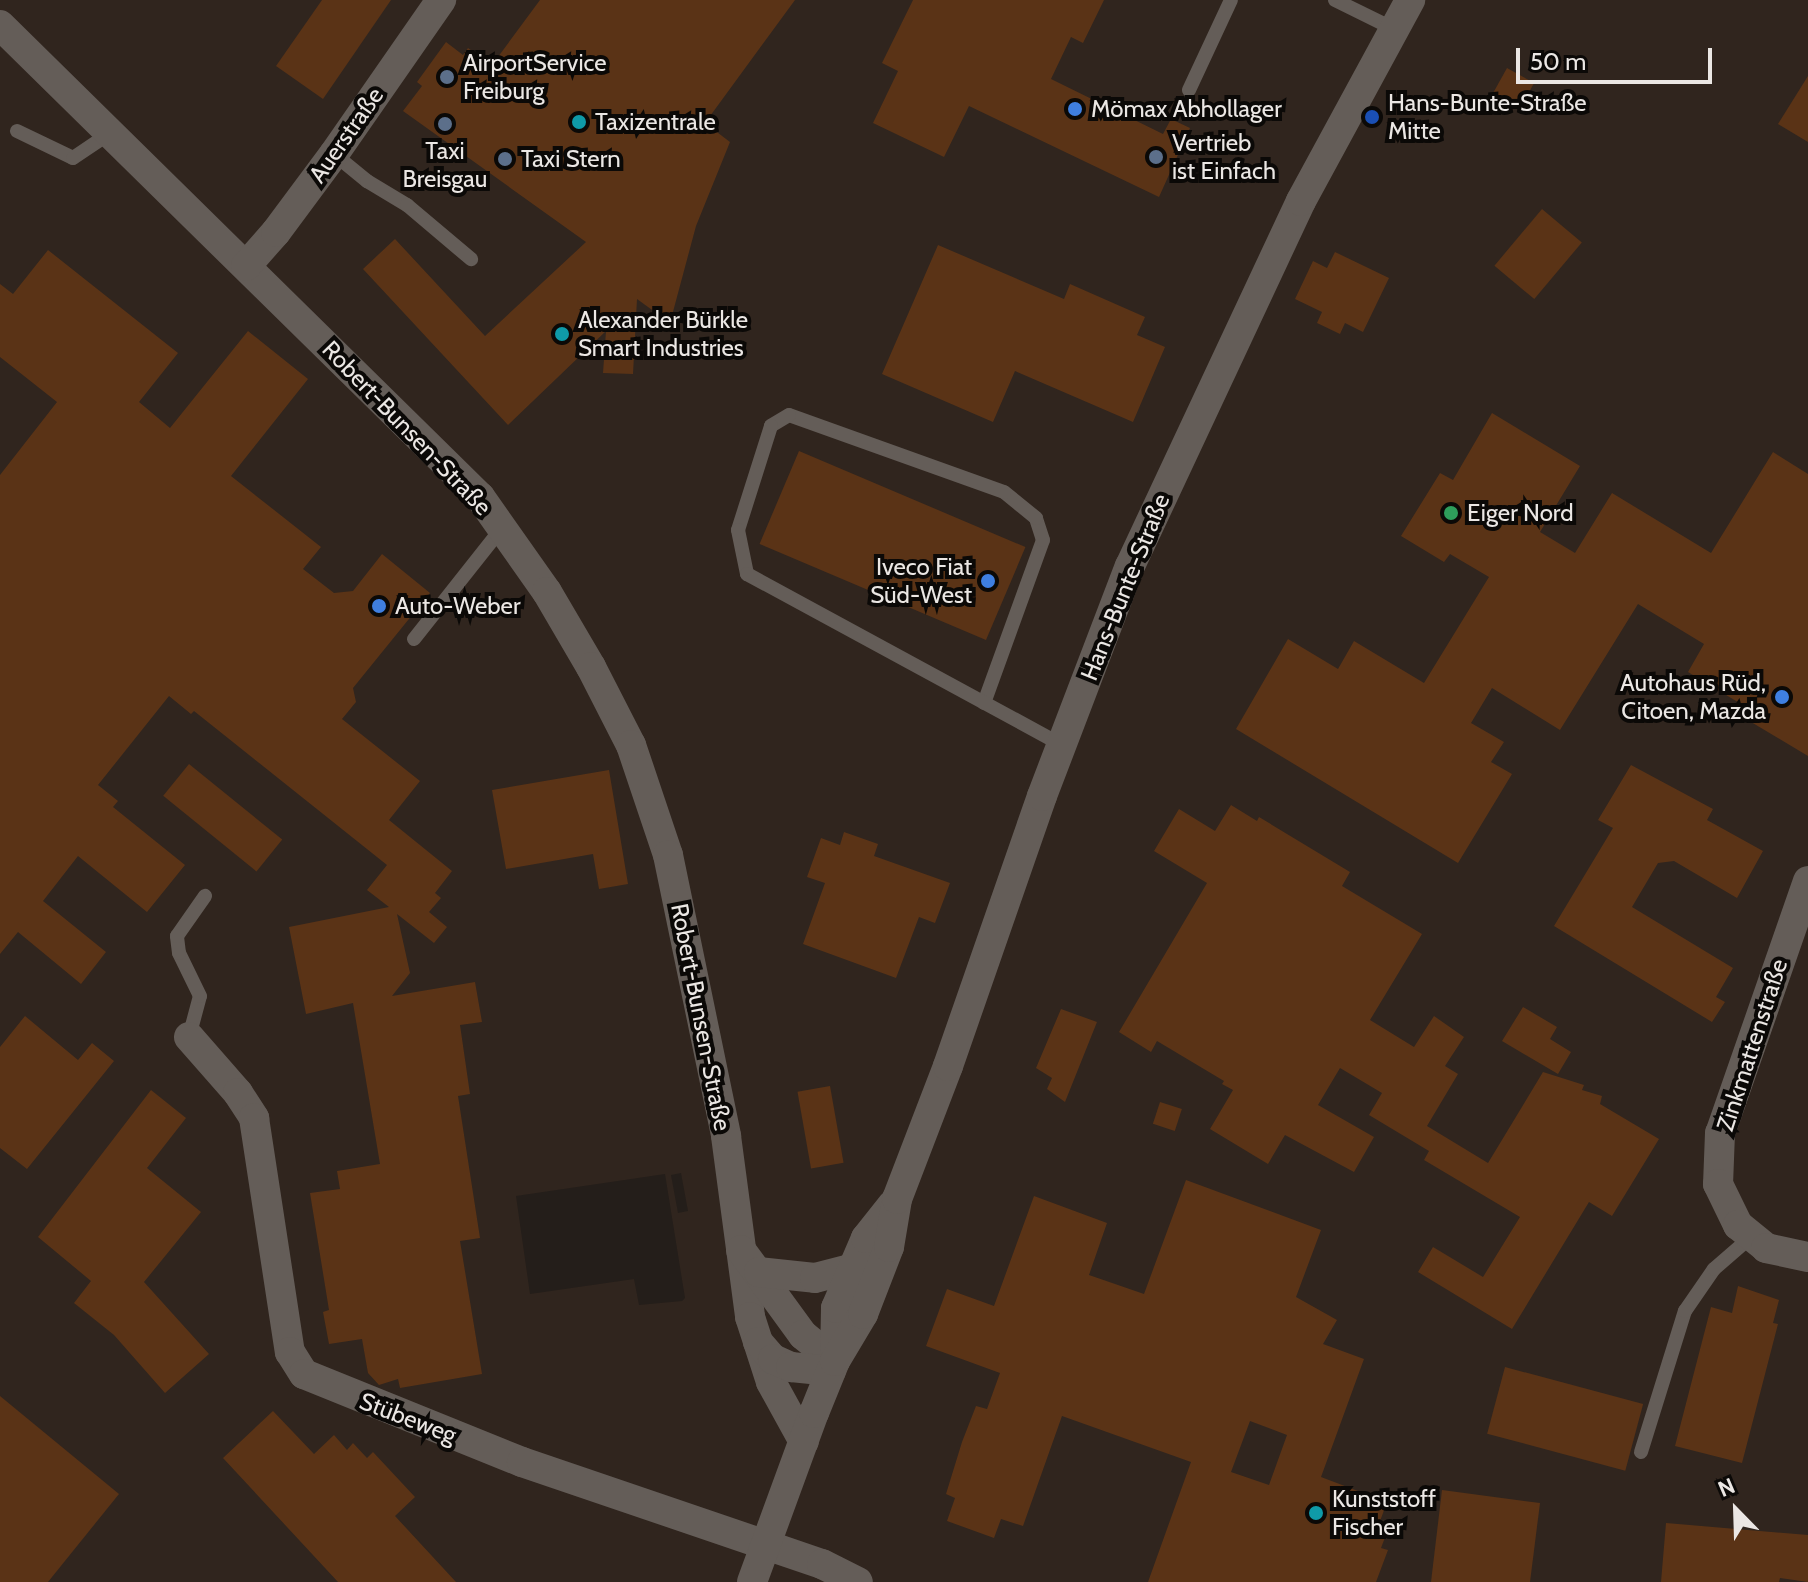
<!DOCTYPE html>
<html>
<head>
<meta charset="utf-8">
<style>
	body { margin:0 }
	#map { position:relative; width:1808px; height:1582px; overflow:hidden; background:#241e1a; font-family:Cabin,sans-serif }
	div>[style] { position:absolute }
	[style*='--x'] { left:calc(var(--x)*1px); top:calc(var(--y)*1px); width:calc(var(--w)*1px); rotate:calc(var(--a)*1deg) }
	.built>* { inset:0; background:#30251e }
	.building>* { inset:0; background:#5a3316; transform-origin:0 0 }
	.service>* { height:14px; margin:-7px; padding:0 7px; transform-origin:7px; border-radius:7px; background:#645d58 }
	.minor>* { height:30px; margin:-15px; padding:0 15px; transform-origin:15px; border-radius:15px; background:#645d58 }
	.dots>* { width:22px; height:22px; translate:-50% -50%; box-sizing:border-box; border:4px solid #0b0907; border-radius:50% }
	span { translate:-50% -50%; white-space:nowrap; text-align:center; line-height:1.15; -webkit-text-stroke:8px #0b0907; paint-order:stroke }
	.poi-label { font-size:24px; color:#ebe7e4 }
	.left { translate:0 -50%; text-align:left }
	.right { translate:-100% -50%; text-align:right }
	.street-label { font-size:24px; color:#ebe7e4 }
	.north { position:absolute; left:1696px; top:1470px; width:80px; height:80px; -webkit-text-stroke:6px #0b0907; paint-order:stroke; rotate:337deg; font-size:22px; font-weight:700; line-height:32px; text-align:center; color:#ebe7e4 }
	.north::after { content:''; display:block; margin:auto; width:28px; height:36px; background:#ebe7e4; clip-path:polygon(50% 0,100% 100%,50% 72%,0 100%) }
	.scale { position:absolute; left:1516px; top:48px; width:196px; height:36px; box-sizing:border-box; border:4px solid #ebe7e4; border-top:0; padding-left:10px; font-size:24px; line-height:28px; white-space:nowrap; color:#ebe7e4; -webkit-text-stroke:6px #0b0907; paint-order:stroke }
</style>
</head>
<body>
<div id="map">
	<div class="built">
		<div style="clip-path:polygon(evenodd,0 0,1808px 0,1808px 1582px,0 1582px,0 0,681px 1173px,688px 1211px,678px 1213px,671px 1175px,681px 1173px,0 0,665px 1174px,685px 1298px,682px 1301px,639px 1305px,634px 1279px,530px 1294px,516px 1196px,665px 1174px)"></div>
	</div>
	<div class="building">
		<div style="clip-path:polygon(322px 0,391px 0,323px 99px,276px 66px)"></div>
		<div style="clip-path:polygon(540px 0,795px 0,705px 123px,730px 142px,696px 226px,670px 323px,637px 299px,633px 374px,603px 373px,606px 331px,508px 425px,363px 269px,395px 239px,485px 336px,586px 242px,403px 111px,422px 86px,417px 82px,446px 42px,463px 55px,468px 48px,492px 65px)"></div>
		<div style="clip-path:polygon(913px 0,1104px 0,1083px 43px,1071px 37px,1051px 79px,1163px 134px,1171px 119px,1190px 128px,1159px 197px,969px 106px,944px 157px,873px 123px,898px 71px,882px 63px)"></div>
		<div style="left:1507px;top:68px;width:31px;height:29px;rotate:29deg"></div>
		<div style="clip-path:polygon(1808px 76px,1808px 142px,1778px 124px)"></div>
		<div style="left:1542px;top:209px;width:52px;height:74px;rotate:40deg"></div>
		<div style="clip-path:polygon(938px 245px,1064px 299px,1070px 284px,1145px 317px,1137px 335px,1165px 347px,1133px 422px,1015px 371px,993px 422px,882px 374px)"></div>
		<div style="clip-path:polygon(48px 250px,178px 353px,139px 402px,170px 428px,248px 331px,308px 379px,231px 476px,321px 547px,303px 569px,334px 593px,353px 591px,382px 554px,430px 593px,353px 688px,356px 702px,342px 719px,420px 781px,389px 820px,452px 871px,435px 893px,441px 898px,429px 912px,447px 927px,434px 943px,397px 914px,410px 973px,392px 996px,475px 982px,482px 1022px,460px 1025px,470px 1094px,458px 1096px,480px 1238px,460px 1241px,482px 1374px,400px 1388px,398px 1379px,379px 1385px,368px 1373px,362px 1339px,329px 1344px,323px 1312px,329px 1310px,310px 1193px,340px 1189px,337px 1171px,380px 1164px,353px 1003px,306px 1014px,289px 927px,389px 907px,367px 890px,387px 865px,194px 711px,191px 714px,169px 696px,98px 785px,118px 801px,113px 807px,185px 865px,147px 912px,78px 856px,43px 901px,106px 952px,81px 984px,18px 932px,0 954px,0 475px,57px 402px,0 357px,0 284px,13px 294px)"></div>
		<div style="clip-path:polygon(1335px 252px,1389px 278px,1363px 332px,1345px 323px,1340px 334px,1317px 323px,1322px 312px,1295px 299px,1313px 261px,1327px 268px)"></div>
		<div style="clip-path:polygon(1492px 413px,1580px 466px,1540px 532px,1575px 553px,1612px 493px,1711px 553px,1773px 452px,1808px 474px,1808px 756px,1741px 716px,1746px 707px,1688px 672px,1704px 644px,1638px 604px,1560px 730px,1492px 688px,1471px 723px,1504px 742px,1491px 762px,1512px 774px,1458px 863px,1236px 729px,1288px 639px,1338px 669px,1354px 641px,1424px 683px,1489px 577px,1450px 554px,1444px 562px,1401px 536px,1440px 473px,1453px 480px)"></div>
		<div style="left:799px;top:451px;width:246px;height:101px;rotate:23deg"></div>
		<div style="left:189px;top:764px;width:120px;height:41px;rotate:39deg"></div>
		<div style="clip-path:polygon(1631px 765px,1713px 809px,1707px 820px,1763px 851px,1737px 898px,1674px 861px,1658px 863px,1632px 907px,1733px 968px,1716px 997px,1725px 1002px,1712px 1022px,1554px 926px,1613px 828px,1598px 820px)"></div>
		<div style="clip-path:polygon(609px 770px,628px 884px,599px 889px,593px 854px,506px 869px,492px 790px)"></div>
		<div style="clip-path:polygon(1231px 805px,1257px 821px,1259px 817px,1350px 872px,1342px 886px,1422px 934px,1370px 1020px,1414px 1047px,1434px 1016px,1464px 1037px,1445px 1066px,1458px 1074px,1427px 1126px,1488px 1163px,1543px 1072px,1584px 1085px,1582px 1090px,1602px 1096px,1600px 1104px,1659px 1139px,1612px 1216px,1589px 1202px,1512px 1329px,1418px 1272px,1433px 1247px,1483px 1277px,1520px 1217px,1424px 1160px,1429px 1151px,1369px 1115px,1382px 1093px,1340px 1068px,1318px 1105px,1374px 1137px,1354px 1172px,1285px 1135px,1268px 1164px,1210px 1129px,1233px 1090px,1222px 1084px,1224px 1081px,1157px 1041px,1151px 1052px,1119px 1032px,1207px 883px,1154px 851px,1179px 809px,1215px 831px)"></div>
		<div style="clip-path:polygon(844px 832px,878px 844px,874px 856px,950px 883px,935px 923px,919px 917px,896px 978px,803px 944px,825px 883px,807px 877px,821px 838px,840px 845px)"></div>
		<div style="clip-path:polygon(1523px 1007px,1557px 1027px,1550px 1039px,1571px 1052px,1558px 1074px,1502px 1041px)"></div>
		<div style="clip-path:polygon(1061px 1009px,1097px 1022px,1065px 1102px,1047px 1089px,1052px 1078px,1036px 1068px)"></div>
		<div style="clip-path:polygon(25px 1016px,78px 1060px,92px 1043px,114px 1061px,27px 1169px,0 1148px,0 1047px)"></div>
		<div style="left:830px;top:1086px;width:78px;height:33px;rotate:80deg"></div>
		<div style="clip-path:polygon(151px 1090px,186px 1118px,147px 1168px,201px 1212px,144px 1282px,209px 1354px,165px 1393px,114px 1335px,74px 1303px,91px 1281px,38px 1237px)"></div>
		<div style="left:1160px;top:1102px;width:23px;height:23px;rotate:18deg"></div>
		<div style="clip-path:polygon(evenodd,1186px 1180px,1321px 1230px,1296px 1297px,1337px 1320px,1323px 1344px,1364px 1359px,1321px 1477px,1387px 1502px,1379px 1524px,1389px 1527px,1381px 1548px,1388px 1550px,1376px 1582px,1148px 1582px,1191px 1462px,1062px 1416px,1023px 1526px,1001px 1519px,994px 1538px,947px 1521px,955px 1498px,946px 1494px,962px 1442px,976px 1406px,987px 1409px,1000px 1373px,926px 1346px,947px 1289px,994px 1306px,1034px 1196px,1107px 1223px,1089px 1275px,1144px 1294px,1186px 1180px,1250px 1421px,1287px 1435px,1269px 1485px,1231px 1472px,1250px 1421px)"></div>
		<div style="clip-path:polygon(1738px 1286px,1779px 1300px,1773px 1323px,1778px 1324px,1742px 1463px,1675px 1446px,1711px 1307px,1732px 1313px)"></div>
		<div style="left:1505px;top:1367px;width:143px;height:69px;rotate:15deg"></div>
		<div style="clip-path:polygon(0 1396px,119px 1494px,48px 1582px,0 1582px)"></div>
		<div style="clip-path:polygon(273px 1411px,314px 1454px,334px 1435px,347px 1450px,353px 1443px,367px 1458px,373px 1452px,415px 1497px,395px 1516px,456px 1582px,338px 1582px,223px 1458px)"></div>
		<div style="clip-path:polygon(1442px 1490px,1540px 1503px,1530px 1582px,1431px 1582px)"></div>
		<div style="clip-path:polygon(1666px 1523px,1808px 1535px,1808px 1582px,1780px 1578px,1779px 1582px,1661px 1582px)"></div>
	</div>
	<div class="service">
		<div style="--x:1335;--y:0;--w:66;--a:26.2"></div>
		<div style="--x:1189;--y:90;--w:99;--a:-65"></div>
		<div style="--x:17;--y:131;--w:62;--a:25.7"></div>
		<div style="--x:73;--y:158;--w:45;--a:-34"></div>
		<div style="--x:334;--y:154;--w:43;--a:39.3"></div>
		<div style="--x:367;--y:181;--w:47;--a:31"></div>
		<div style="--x:407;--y:205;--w:84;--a:40.2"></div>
		<div style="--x:414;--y:639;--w:142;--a:-51.6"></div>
		<div style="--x:984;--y:703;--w:173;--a:-70.1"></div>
		<div style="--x:1043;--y:540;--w:23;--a:-108"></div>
		<div style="--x:1036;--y:518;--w:41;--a:-140.9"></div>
		<div style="--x:1004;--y:492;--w:228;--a:-160.3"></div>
		<div style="--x:789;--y:415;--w:21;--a:149"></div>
		<div style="--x:771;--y:426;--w:109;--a:107.6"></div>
		<div style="--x:738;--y:530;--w:45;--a:78.4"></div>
		<div style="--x:747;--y:574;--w:358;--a:28.5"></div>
		<div style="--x:189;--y:1037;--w:42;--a:-75"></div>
		<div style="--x:200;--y:996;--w:48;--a:-116"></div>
		<div style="--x:179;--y:953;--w:17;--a:-97"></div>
		<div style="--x:177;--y:936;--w:49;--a:-55"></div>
		<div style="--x:1641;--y:1452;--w:148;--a:-72.7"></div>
		<div style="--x:1685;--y:1311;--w:51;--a:-55.4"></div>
		<div style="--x:1714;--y:1269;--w:50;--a:-41"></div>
	</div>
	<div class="minor">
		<div style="--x:0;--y:25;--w:673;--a:44.52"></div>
		<div style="--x:480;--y:497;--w:116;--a:54.8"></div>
		<div style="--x:547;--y:592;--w:87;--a:59.6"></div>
		<div style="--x:591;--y:667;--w:88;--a:62.9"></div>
		<div style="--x:631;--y:745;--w:116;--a:71.4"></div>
		<div style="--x:668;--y:855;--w:287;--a:78.3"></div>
		<div style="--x:726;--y:1136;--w:183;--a:82.4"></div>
		<div style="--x:750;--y:1317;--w:68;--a:72.1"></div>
		<div style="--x:771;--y:1382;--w:68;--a:61.2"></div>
		<div style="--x:246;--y:266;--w:45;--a:-48.6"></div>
		<div style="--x:276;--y:232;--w:97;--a:-53.4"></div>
		<div style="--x:334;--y:154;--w:188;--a:-55.2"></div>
		<div style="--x:1808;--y:881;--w:267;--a:109.2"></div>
		<div style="--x:1720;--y:1133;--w:51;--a:92.2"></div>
		<div style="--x:1718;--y:1184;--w:46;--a:64"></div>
		<div style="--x:1738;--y:1225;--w:36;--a:39"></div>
		<div style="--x:1766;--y:1248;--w:43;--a:12.1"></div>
		<div style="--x:189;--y:1037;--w:74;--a:48.8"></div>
		<div style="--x:238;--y:1093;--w:30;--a:57"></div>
		<div style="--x:254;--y:1118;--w:237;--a:81.3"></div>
		<div style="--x:290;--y:1352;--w:26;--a:58"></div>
		<div style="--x:304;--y:1374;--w:235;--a:22"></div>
		<div style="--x:522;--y:1462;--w:317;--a:18.8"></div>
		<div style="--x:822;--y:1564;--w:40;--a:26.6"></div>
		<div style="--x:741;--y:1250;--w:105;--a:53.9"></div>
		<div style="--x:803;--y:1335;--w:41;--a:39.1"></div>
		<div style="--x:759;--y:1272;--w:56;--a:6.1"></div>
		<div style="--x:815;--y:1278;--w:40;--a:-14.4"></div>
		<div style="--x:758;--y:1342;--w:23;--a:49"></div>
		<div style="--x:773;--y:1359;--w:20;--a:24"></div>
		<div style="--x:791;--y:1367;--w:40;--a:5.7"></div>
		<div style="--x:835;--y:1360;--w:52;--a:-88.9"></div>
		<div style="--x:836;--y:1308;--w:76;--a:-66.8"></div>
		<div style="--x:866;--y:1238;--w:43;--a:-51.5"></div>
		<div style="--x:752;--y:1582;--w:180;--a:-69.9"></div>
		<div style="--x:814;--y:1413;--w:56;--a:-68"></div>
		<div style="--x:835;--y:1361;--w:55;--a:-59.2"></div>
		<div style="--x:863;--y:1314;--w:72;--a:-68.8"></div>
		<div style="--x:889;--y:1247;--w:49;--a:-80.5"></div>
		<div style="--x:897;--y:1199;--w:142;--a:-69"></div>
		<div style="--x:948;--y:1066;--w:286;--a:-70.8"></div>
		<div style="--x:1042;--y:796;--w:246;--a:-69.1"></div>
		<div style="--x:1130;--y:566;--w:403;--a:-64.9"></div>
		<div style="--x:1301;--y:201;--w:229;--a:-61.5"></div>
	</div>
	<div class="dots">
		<div style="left:447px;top:77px;background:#5c6f8a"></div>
		<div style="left:1075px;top:109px;background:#3f7fe0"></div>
		<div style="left:1372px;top:117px;background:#1a4fb4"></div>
		<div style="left:579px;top:122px;background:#0f9aa8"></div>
		<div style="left:445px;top:124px;background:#5c6f8a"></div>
		<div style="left:1156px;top:157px;background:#5c6f8a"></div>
		<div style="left:505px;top:159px;background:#5c6f8a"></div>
		<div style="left:562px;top:334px;background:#0f9aa8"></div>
		<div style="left:1451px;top:513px;background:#2e9e5b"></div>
		<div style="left:988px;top:581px;background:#3f7fe0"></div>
		<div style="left:379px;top:606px;background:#3f7fe0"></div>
		<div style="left:1782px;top:697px;background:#3f7fe0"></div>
		<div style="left:1316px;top:1513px;background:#0f9aa8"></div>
	</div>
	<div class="poi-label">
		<span class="left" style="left:463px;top:77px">AirportService<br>Freiburg</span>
		<span class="left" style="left:1388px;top:117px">Hans-Bunte-Straße<br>Mitte</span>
		<span class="left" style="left:1091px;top:109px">Mömax Abhollager</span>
		<span class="left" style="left:595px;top:122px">Taxizentrale</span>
		<span class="left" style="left:1172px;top:157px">Vertrieb<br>ist Einfach</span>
		<span style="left:445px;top:165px">Taxi<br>Breisgau</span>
		<span class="left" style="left:521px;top:159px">Taxi Stern</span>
		<span class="left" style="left:578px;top:334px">Alexander Bürkle<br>Smart Industries</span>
		<span class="left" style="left:1467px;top:513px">Eiger Nord</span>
		<span class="right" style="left:972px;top:581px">Iveco Fiat<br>Süd-West</span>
		<span class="left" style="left:395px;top:606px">Auto-Weber</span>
		<span class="right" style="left:1766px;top:697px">Autohaus Rüd,<br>Citoen, Mazda</span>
		<span class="left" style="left:1332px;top:1513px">Kunststoff<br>Fischer</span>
	</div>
	<div class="street-label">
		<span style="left:346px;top:135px;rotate:-55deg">Auerstraße</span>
		<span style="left:407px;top:428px;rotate:46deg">Robert-Bunsen-Straße</span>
		<span style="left:1125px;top:587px;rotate:-68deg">Hans-Bunte-Straße</span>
		<span style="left:701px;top:1017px;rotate:79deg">Robert-Bunsen-Straße</span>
		<span style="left:1752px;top:1045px;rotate:-72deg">Zinkmattenstraße</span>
		<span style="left:408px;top:1418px;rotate:21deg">Stübeweg</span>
	</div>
	<div class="north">N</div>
	<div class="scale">50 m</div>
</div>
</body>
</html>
